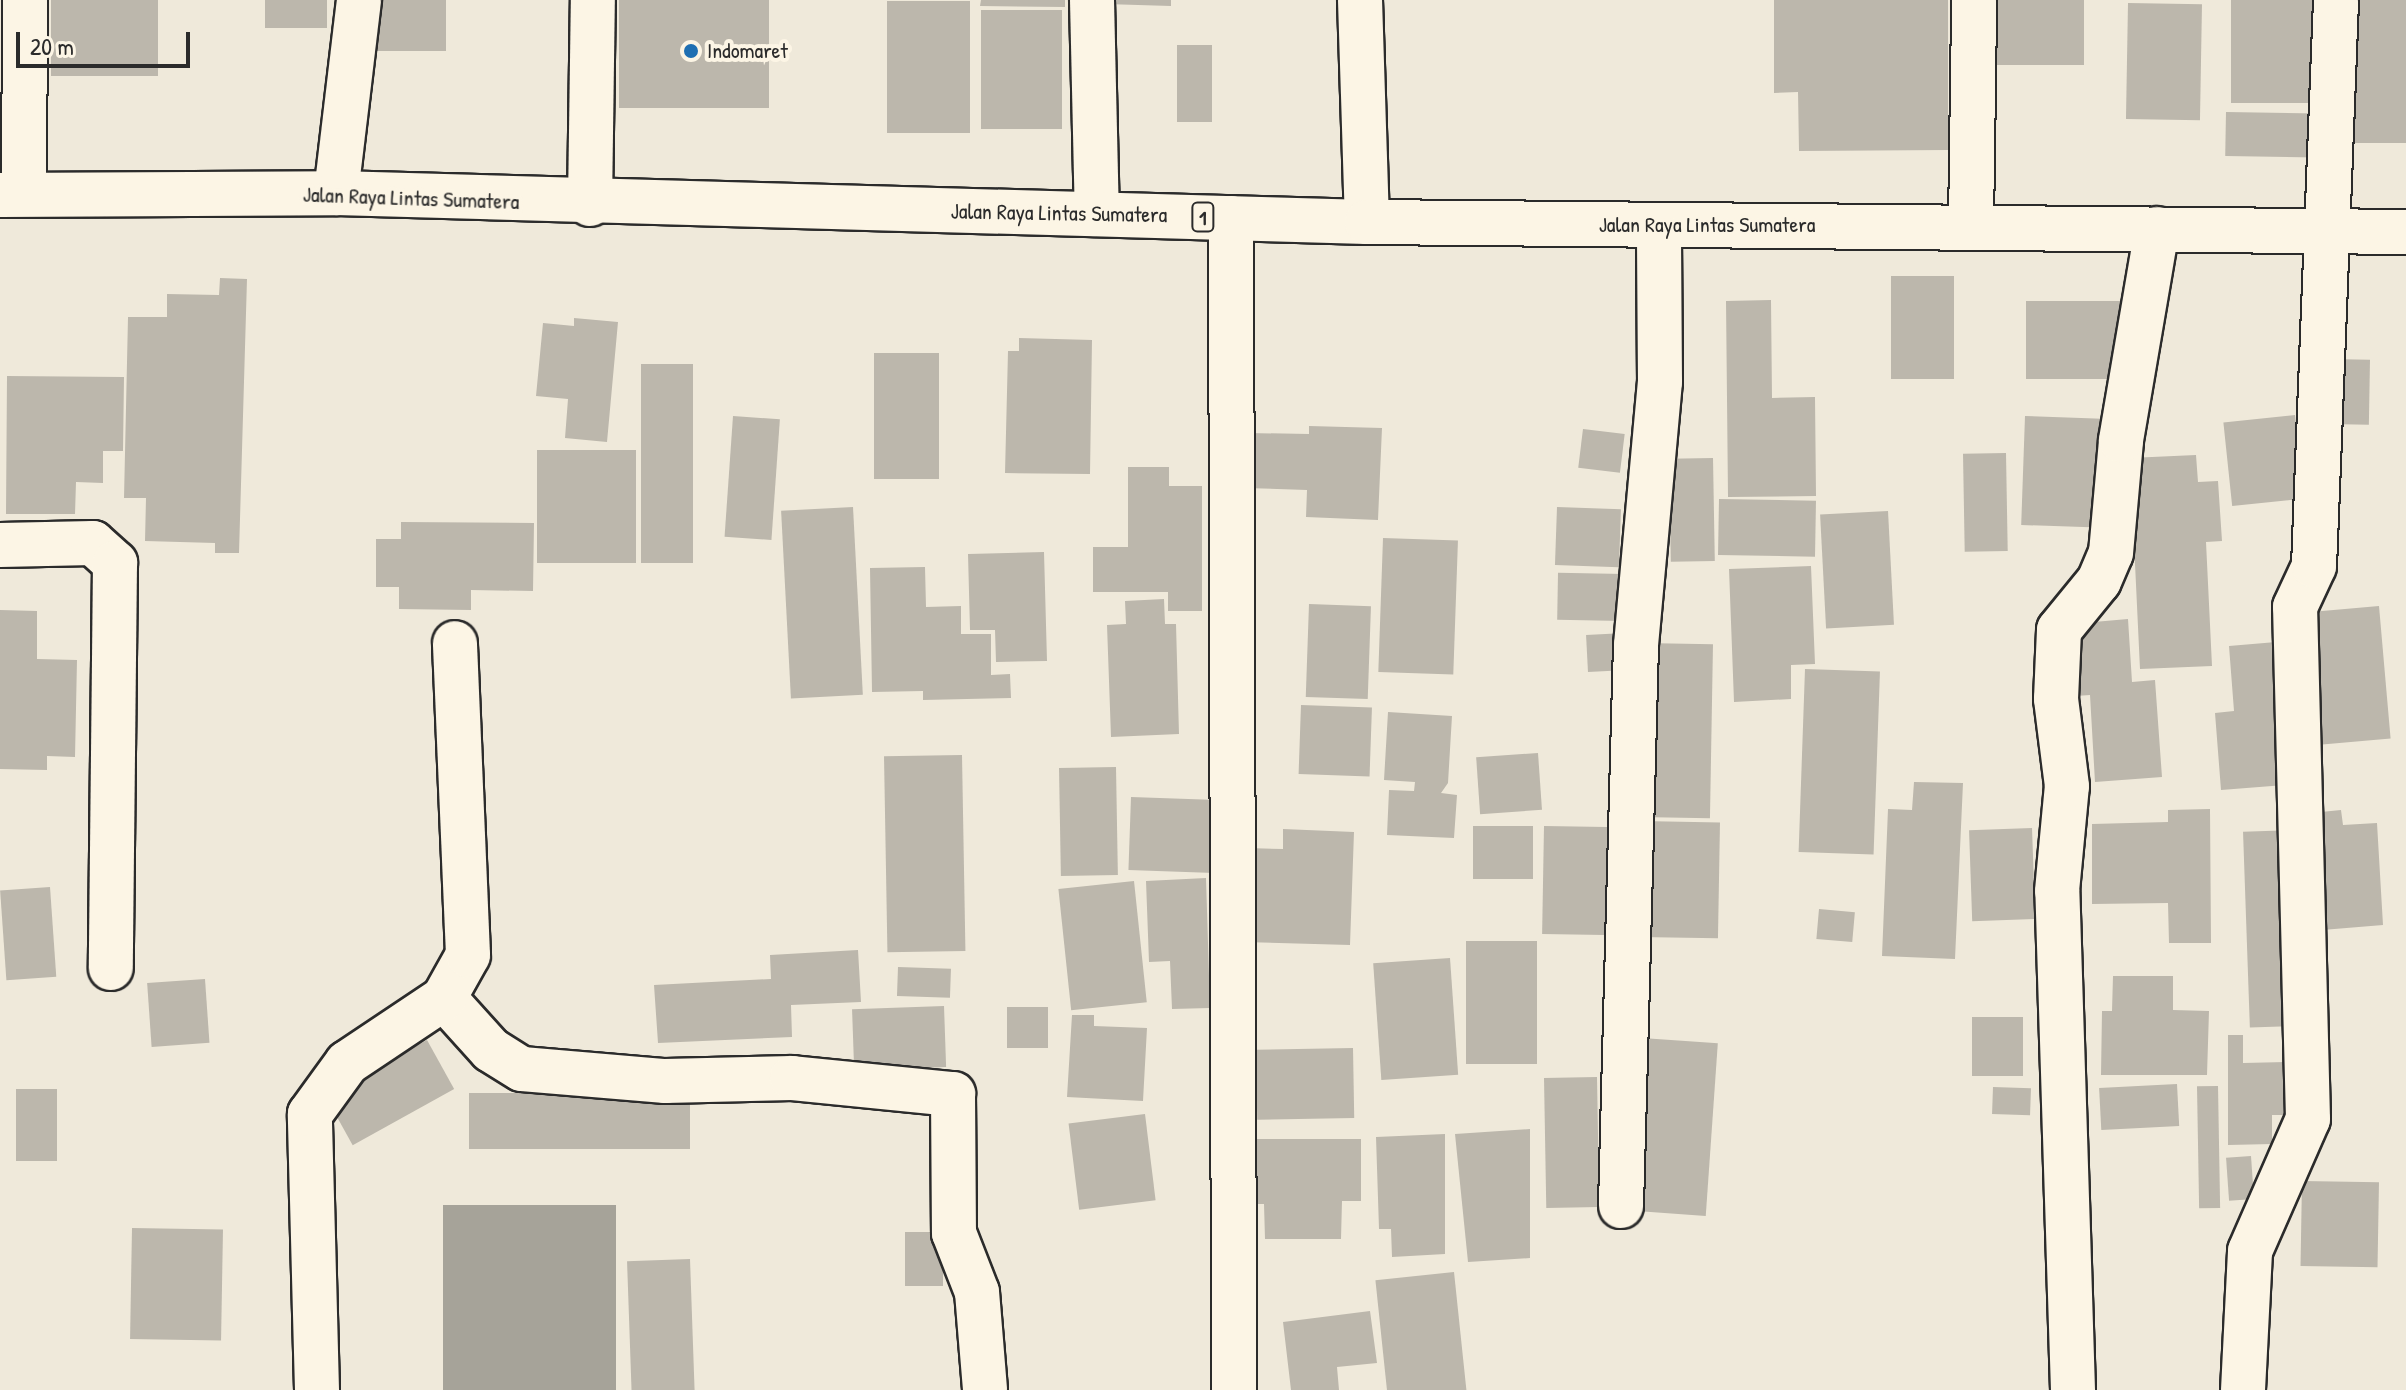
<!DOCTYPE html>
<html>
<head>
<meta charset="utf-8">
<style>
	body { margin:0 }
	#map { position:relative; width:2406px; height:1390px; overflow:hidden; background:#efe9da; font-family:"Patrick Hand",sans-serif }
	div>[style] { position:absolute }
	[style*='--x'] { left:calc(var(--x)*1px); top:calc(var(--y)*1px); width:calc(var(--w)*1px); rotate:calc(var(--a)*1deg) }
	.water>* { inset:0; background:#a6a399; transform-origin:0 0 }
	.building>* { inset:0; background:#bcb7ac; transform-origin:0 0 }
	.roads { filter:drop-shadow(2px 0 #2b2b2b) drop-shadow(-2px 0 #2b2b2b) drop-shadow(0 2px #2b2b2b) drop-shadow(0 -2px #2b2b2b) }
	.minor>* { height:44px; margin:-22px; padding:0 22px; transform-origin:22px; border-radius:22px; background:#fcf5e5 }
	.highway>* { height:44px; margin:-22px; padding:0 22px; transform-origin:22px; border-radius:22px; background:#fcf5e5 }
	.dots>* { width:22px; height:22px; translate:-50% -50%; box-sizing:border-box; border:4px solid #fcf5e5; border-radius:50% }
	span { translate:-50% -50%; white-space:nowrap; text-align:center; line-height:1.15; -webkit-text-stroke:8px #fcf5e5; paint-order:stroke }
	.shield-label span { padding:2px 6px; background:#fcf5e5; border:2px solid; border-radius:6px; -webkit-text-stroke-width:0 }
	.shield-label { font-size:20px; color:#2b2b2b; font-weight:700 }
	.poi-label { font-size:22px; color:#2b2b2b }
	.left { translate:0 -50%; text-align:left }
	.street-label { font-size:22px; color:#2b2b2b }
	.scale { position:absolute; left:16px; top:32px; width:174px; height:36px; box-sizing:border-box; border:4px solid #2b2b2b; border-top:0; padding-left:10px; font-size:24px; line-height:28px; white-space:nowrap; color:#2b2b2b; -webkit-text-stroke:6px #fcf5e5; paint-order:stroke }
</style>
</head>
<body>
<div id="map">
	<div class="water">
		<div style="left:616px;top:1205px;width:185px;height:173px;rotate:90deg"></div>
	</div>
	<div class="building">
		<div style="left:51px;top:0;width:107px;height:76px"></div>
		<div style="left:265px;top:0;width:62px;height:28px"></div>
		<div style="left:377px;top:0;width:69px;height:51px"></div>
		<div style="left:619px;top:0;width:150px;height:108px"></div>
		<div style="clip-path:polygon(981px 0,1065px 0,1065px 7px,980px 6px)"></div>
		<div style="clip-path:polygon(1105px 0,1171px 0,1171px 6px,1105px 4px)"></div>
		<div style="clip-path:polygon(1774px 0,1948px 0,1948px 150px,1799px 151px,1798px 92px,1774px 93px)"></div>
		<div style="left:1995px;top:0;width:89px;height:65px"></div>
		<div style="left:2231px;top:0;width:94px;height:103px"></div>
		<div style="left:2352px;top:0;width:54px;height:143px"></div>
		<div style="left:887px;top:1px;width:83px;height:132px"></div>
		<div style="left:2128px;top:3px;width:74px;height:116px;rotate:1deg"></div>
		<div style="left:981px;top:10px;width:81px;height:119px"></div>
		<div style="left:1177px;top:45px;width:35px;height:77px"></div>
		<div style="left:2226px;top:112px;width:92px;height:44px;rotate:1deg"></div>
		<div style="left:1891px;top:276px;width:63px;height:103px"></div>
		<div style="clip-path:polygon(220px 278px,247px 279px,239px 553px,215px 553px,215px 543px,145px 541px,146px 498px,124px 498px,128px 317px,167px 317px,167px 294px,219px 295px)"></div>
		<div style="clip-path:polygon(1771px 300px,1772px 398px,1815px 397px,1816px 496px,1728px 497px,1726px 301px)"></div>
		<div style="left:2125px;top:301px;width:78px;height:99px;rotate:90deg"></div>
		<div style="clip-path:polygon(574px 318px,618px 322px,607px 442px,565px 438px,568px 399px,536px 396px,543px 323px,574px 326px)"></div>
		<div style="clip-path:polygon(1019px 338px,1092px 340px,1090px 474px,1005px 473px,1008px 351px,1019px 351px)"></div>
		<div style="left:939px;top:353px;width:126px;height:65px;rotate:90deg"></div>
		<div style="left:2329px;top:359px;width:41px;height:65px;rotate:1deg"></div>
		<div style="left:641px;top:364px;width:52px;height:199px"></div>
		<div style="clip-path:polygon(7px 376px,124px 377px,123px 451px,103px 451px,103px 483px,76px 482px,75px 514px,6px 514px)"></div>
		<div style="left:2295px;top:415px;width:84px;height:72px;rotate:84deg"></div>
		<div style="left:733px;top:416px;width:47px;height:121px;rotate:4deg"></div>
		<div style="left:2025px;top:416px;width:77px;height:109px;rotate:2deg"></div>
		<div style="clip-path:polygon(1309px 426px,1382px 428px,1378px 520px,1306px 517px,1307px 490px,1245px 488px,1247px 433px,1309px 434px)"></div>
		<div style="left:1583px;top:429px;width:42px;height:39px;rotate:7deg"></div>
		<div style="left:537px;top:450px;width:99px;height:113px"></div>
		<div style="left:2006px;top:453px;width:98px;height:43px;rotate:89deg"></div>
		<div style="clip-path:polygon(2196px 455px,2198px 482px,2218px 481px,2222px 541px,2206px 542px,2212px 666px,2140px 669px,2130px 458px)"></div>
		<div style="left:1713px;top:458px;width:103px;height:44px;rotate:89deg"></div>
		<div style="clip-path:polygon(1128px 467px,1169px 467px,1169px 486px,1202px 486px,1202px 611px,1168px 611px,1168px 592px,1093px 592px,1093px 547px,1128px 547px)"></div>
		<div style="left:1719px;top:499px;width:97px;height:56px;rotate:1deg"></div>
		<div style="left:853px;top:507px;width:188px;height:72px;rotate:87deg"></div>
		<div style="left:1557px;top:507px;width:64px;height:58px;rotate:2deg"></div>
		<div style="left:1888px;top:511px;width:114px;height:68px;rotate:87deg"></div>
		<div style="clip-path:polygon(401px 522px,534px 523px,533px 591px,471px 590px,471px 610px,399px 609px,399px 587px,376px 587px,376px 539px,401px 539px)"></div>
		<div style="left:1383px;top:538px;width:75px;height:134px;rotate:2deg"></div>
		<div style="clip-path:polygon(1044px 552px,1047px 661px,996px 662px,995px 630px,970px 630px,968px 554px)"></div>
		<div style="clip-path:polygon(1811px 566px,1815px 664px,1791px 665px,1791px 699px,1734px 702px,1729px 569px)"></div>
		<div style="clip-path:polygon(925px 567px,926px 607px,961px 606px,961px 634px,991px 634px,991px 675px,1010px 674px,1011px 698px,923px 700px,923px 691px,872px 692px,870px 568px)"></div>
		<div style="left:1624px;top:574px;width:47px;height:66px;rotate:91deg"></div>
		<div style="clip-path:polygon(1164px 599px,1165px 624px,1176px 624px,1179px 734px,1111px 737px,1107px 625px,1126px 624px,1125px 601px)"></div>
		<div style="left:1309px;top:604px;width:62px;height:93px;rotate:2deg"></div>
		<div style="left:2379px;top:606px;width:133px;height:77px;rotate:85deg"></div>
		<div style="clip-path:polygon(0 610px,37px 611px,37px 659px,77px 660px,75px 757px,47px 756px,47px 770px,0 769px)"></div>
		<div style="clip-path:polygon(2128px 619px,2132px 682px,2155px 680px,2162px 777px,2095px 782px,2090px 695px,2076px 696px,2071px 624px)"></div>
		<div style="left:1625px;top:633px;width:37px;height:39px;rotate:87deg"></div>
		<div style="clip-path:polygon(2288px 641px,2298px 784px,2221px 790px,2215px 713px,2234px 711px,2229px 646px)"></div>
		<div style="left:1643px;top:643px;width:70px;height:174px;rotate:1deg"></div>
		<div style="left:1805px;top:669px;width:75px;height:183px;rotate:2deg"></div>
		<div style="left:1301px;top:705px;width:71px;height:69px;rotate:2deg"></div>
		<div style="clip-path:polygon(1388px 712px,1452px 716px,1448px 783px,1441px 793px,1457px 795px,1454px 838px,1387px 835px,1389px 790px,1414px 791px,1415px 782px,1384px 780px)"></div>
		<div style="left:1538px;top:753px;width:57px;height:62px;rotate:86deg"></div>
		<div style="left:962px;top:755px;width:196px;height:78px;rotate:89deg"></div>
		<div style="left:1116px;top:767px;width:108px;height:57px;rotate:89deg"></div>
		<div style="clip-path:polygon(1914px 782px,1963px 783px,1955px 959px,1882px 956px,1888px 809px,1912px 810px)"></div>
		<div style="left:1131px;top:797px;width:86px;height:73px;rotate:2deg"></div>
		<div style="clip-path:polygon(2210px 809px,2211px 943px,2169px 943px,2168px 903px,2092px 904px,2092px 824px,2168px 822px,2168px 810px)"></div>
		<div style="clip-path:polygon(2341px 810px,2343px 825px,2377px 823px,2383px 925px,2310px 931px,2301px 814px)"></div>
		<div style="left:1641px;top:821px;width:79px;height:116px;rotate:1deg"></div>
		<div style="left:1533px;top:826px;width:53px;height:60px;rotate:90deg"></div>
		<div style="left:1544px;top:826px;width:78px;height:108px;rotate:1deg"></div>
		<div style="left:2032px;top:828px;width:91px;height:63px;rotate:88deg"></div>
		<div style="clip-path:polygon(1283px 829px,1354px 832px,1350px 945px,1243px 942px,1247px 848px,1283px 849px)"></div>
		<div style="left:2292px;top:830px;width:196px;height:49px;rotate:88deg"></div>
		<div style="clip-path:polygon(1206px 878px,1210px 1008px,1172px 1009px,1170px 961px,1149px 962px,1146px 881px)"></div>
		<div style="left:1134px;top:881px;width:122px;height:76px;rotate:84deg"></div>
		<div style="left:50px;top:887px;width:90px;height:50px;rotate:86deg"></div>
		<div style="left:1819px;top:909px;width:36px;height:30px;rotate:5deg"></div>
		<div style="left:1537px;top:941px;width:123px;height:71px;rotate:90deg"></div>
		<div style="clip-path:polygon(858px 950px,861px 1002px,791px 1005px,792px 1037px,658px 1043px,654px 985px,771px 979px,770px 955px)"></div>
		<div style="left:1450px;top:958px;width:117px;height:77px;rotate:86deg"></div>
		<div style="left:898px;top:967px;width:53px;height:29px;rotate:2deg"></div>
		<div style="clip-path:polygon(2113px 976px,2173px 976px,2173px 1010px,2209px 1011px,2207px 1075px,2101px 1075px,2102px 1011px,2112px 1011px)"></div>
		<div style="left:205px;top:979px;width:64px;height:58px;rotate:86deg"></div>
		<div style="left:944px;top:1006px;width:61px;height:92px;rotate:88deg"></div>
		<div style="left:1007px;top:1007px;width:41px;height:41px"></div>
		<div style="clip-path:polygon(1072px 1015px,1094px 1015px,1094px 1026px,1147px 1028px,1143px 1101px,1067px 1097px)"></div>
		<div style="left:1972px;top:1017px;width:51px;height:59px"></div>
		<div style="clip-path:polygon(2228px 1035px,2243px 1035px,2243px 1063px,2286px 1062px,2287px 1115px,2272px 1115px,2272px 1144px,2228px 1145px)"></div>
		<div style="left:1642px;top:1038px;width:76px;height:173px;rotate:4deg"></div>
		<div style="left:427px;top:1040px;width:56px;height:116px;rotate:61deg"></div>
		<div style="left:1353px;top:1048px;width:70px;height:97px;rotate:89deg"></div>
		<div style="left:1597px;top:1077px;width:130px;height:53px;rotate:89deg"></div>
		<div style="left:2177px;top:1084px;width:42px;height:78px;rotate:87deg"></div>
		<div style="left:2218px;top:1086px;width:122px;height:21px;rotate:89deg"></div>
		<div style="left:1993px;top:1087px;width:38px;height:27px;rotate:2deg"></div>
		<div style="left:16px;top:1089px;width:41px;height:72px"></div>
		<div style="left:469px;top:1093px;width:221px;height:56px"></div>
		<div style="left:1145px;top:1114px;width:87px;height:77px;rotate:83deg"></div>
		<div style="clip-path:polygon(1530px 1129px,1530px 1258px,1468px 1262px,1455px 1134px)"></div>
		<div style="clip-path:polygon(1445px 1134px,1445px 1254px,1392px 1257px,1391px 1229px,1379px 1229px,1376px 1137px)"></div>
		<div style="clip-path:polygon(1255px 1139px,1361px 1139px,1361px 1201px,1342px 1201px,1341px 1239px,1265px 1239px,1264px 1204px,1254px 1204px)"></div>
		<div style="left:2251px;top:1156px;width:43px;height:25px;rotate:86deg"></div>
		<div style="left:2302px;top:1181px;width:77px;height:85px;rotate:1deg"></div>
		<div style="left:132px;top:1228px;width:91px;height:111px;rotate:1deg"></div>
		<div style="left:905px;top:1232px;width:38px;height:54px"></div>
		<div style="left:690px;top:1259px;width:131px;height:63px;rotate:88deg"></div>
		<div style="left:1454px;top:1272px;width:119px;height:79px;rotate:84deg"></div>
		<div style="clip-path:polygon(1370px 1311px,1377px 1363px,1337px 1367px,1339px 1390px,1291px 1390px,1283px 1322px)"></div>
	</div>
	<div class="roads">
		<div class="minor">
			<div style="--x:1092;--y:0;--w:214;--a:88.7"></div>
			<div style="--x:1360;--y:0;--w:222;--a:88.2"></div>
			<div style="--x:336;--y:193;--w:194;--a:-83.2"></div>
			<div style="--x:24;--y:194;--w:194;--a:-89.7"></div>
			<div style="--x:590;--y:204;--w:204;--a:-89.2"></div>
			<div style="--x:1231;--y:218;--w:1172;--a:89.85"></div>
			<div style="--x:1971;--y:226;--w:226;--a:-89.2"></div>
			<div style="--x:0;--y:545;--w:93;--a:-1.2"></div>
			<div style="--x:93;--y:543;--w:30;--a:42"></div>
			<div style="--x:115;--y:563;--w:405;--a:90.6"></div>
			<div style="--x:444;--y:998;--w:70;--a:47.9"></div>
			<div style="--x:491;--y:1050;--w:36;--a:32"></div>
			<div style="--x:522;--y:1069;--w:144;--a:4.8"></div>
			<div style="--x:665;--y:1081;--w:127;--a:-1.4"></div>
			<div style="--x:792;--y:1078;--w:162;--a:5.7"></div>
			<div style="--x:953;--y:1094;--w:139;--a:89.6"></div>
			<div style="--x:954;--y:1233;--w:63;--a:68.7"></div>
			<div style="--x:977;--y:1292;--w:98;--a:85.3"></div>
			<div style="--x:1621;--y:1206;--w:561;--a:-88.47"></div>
			<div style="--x:1636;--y:645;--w:264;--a:-84.8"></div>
			<div style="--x:1660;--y:382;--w:157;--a:-90.4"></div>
			<div style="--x:317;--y:1390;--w:276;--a:-91.5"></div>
			<div style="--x:310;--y:1114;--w:63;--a:-54"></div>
			<div style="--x:347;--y:1063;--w:117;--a:-33.8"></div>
			<div style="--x:444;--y:998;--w:49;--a:-60.8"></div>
			<div style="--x:468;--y:955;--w:312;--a:-92.4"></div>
			<div style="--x:2073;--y:1390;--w:499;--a:-91.8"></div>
			<div style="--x:2057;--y:891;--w:105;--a:-84.6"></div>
			<div style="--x:2067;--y:786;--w:88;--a:-97.2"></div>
			<div style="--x:2056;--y:699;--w:69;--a:-87.5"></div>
			<div style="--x:2059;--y:630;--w:63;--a:-50.8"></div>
			<div style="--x:2099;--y:581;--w:30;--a:-67"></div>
			<div style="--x:2111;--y:553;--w:113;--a:-84.9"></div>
			<div style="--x:2121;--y:440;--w:214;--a:-80.3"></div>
			<div style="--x:2243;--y:1390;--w:139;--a:-87.1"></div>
			<div style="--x:2250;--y:1251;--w:144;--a:-66.3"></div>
			<div style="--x:2308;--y:1119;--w:512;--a:-91.45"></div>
			<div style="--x:2295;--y:607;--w:45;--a:-65.1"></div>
			<div style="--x:2314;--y:566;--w:566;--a:-87.77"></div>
		</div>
		<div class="highway">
			<div style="--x:0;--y:195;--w:336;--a:-0.3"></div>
			<div style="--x:336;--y:193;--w:1031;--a:1.61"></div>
			<div style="--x:1367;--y:222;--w:1039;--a:0.55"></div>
		</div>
	</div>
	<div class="dots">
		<div style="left:691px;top:51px;background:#1f6fb2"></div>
	</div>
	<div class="shield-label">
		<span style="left:1203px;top:217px">1</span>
	</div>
	<div class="poi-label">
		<span class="left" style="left:707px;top:51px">Indomaret</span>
	</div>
	<div class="street-label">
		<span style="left:411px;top:198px;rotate:2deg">Jalan Raya Lintas Sumatera</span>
		<span style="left:1059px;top:213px;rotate:1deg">Jalan Raya Lintas Sumatera</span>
		<span style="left:1707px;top:225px">Jalan Raya Lintas Sumatera</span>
	</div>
	<div class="scale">20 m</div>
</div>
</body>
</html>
